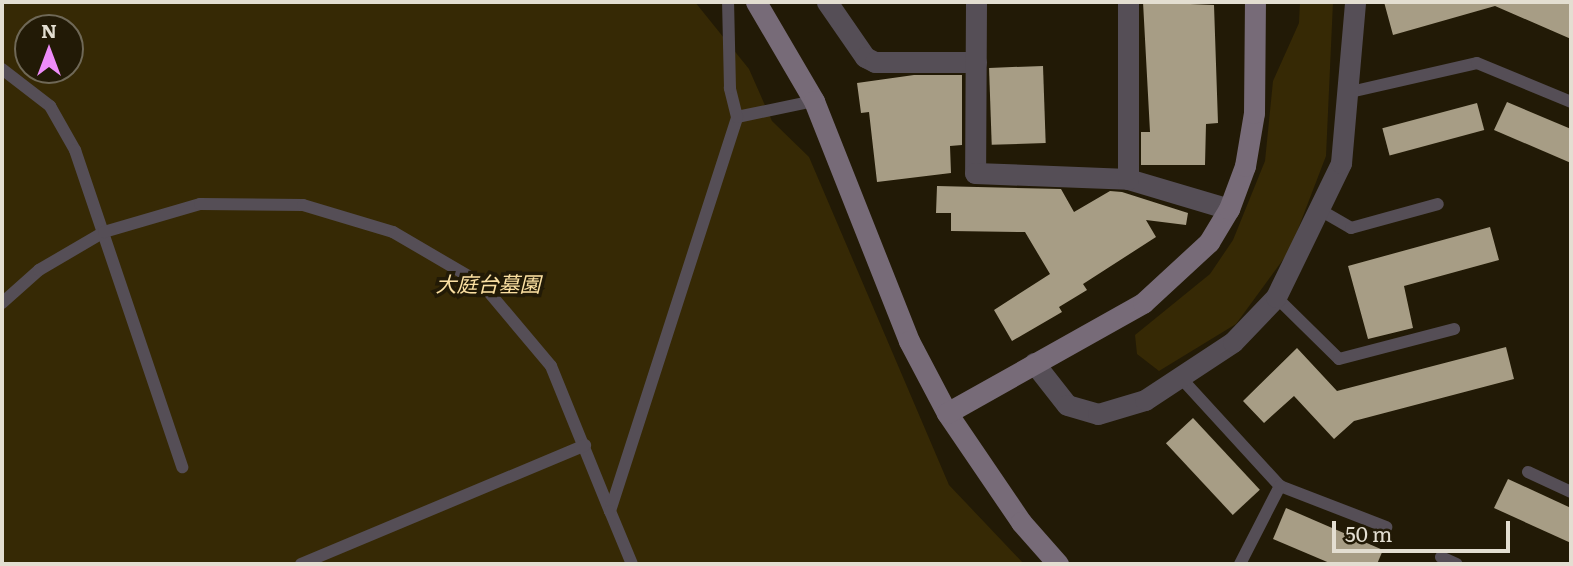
<!DOCTYPE html>
<html>
<head>
<meta charset="utf-8">
<style>
	body { margin:0 }
	#map { position:relative; width:1573px; height:566px; overflow:hidden; background:#221a06; font-family:Literata,"Noto Sans JP",serif }
	div>[style] { position:absolute }
	[style*='--x'] { left:calc(var(--x)*1px); top:calc(var(--y)*1px); width:calc(var(--w)*1px); rotate:calc(var(--a)*1deg) }
	.green>* { inset:0; background:#362905 }
	.building>* { inset:0; background:#a79d85; transform-origin:0 0 }
	.lane>* { height:12px; margin:-6px; padding:0 6px; transform-origin:6px; border-radius:6px; background:#554e56 }
	.street>* { height:21px; margin:-10.5px; padding:0 10.5px; transform-origin:10.5px; border-radius:10.5px; background:#554e56 }
	.secondary>* { height:21px; margin:-10.5px; padding:0 10.5px; transform-origin:10.5px; border-radius:10.5px; background:#776b78 }
	span { translate:-50% -50%; white-space:nowrap; text-align:center; line-height:1.15; -webkit-text-stroke:7px #221a06; paint-order:stroke }
	.park-label { font-size:21px; color:#fbe0a2; font-style:italic }
	.frame { position:absolute; inset:0; border:4px solid #e3ded1; pointer-events:none }
	.north { position:absolute; left:14px; top:14px; width:70px; height:70px; box-sizing:border-box; background:#221a06; border:2px solid #6f6857; border-radius:50%; rotate:0deg; font-size:19px; font-weight:700; line-height:28px; text-align:center; color:#e3ded1 }
	.north::after { content:''; display:block; margin:auto; width:24px; height:32px; background:#ee8cf9; clip-path:polygon(50% 0,100% 100%,50% 72%,0 100%) }
	.scale { position:absolute; left:1332px; top:521px; width:178px; height:32px; box-sizing:border-box; border:4px solid #e3ded1; border-top:0; padding-left:9px; font-size:21px; line-height:24px; white-space:nowrap; color:#e3ded1; -webkit-text-stroke:5px #221a06; paint-order:stroke }
</style>
</head>
<body>
<div id="map">
	<div class="green">
		<div style="clip-path:polygon(evenodd,2px 2px,695px 2px,749px 69px,772px 121px,809px 157px,949px 485px,1024px 564px,2px 564px,2px 2px,28px 28px,70px 28px,70px 70px,28px 70px,28px 28px)"></div>
		<div style="clip-path:polygon(1300px 2px,1333px 2px,1326px 156px,1290px 250px,1236px 324px,1159px 371px,1137px 354px,1135px 335px,1210px 274px,1233px 240px,1265px 161px,1273px 81px,1299px 23px)"></div>
	</div>
	<div class="building">
		<div style="clip-path:polygon(1143px 2px,1214px 5px,1218px 123px,1206px 124px,1205px 165px,1141px 165px,1141px 132px,1150px 132px)"></div>
		<div style="clip-path:polygon(1384px 2px,1571px 2px,1571px 39px,1495px 6px,1393px 35px)"></div>
		<div style="left:1043px;top:66px;width:77px;height:54px;rotate:88deg"></div>
		<div style="clip-path:polygon(914px 75px,962px 75px,962px 145px,950px 146px,951px 173px,877px 182px,869px 112px,861px 113px,857px 83px)"></div>
		<div style="clip-path:polygon(1507px 102px,1571px 129px,1571px 163px,1494px 130px)"></div>
		<div style="left:1477px;top:103px;width:28px;height:98px;rotate:75deg"></div>
		<div style="clip-path:polygon(937px 186px,1061px 189px,1074px 212px,1110px 191px,1122px 192px,1188px 213px,1186px 225px,1146px 220px,1156px 237px,1083px 284px,1087px 290px,1059px 307px,1062px 312px,1012px 341px,994px 310px,1050px 274px,1025px 232px,951px 231px,951px 213px,936px 213px)"></div>
		<div style="clip-path:polygon(1490px 227px,1499px 260px,1404px 286px,1413px 328px,1368px 339px,1348px 266px)"></div>
		<div style="clip-path:polygon(1506px 347px,1514px 379px,1354px 421px,1334px 439px,1294px 396px,1264px 423px,1243px 401px,1297px 348px,1337px 391px)"></div>
		<div style="left:1193px;top:418px;width:98px;height:37px;rotate:47deg"></div>
		<div style="clip-path:polygon(1508px 479px,1571px 508px,1571px 543px,1494px 508px)"></div>
		<div style="clip-path:polygon(1286px 508px,1383px 550px,1377px 564px,1332px 564px,1273px 539px)"></div>
	</div>
	<div class="lane">
		<div style="--x:2;--y:69;--w:61;--a:37.6"></div>
		<div style="--x:50;--y:106;--w:51;--a:60.4"></div>
		<div style="--x:75;--y:150;--w:335;--a:71.3"></div>
		<div style="--x:1346;--y:93;--w:134;--a:-12.9"></div>
		<div style="--x:1477;--y:63;--w:102;--a:22.5"></div>
		<div style="--x:737;--y:117;--w:79;--a:-11.7"></div>
		<div style="--x:1320;--y:210;--w:36;--a:30"></div>
		<div style="--x:1351;--y:228;--w:90;--a:-15.4"></div>
		<div style="--x:1276;--y:297;--w:88;--a:44.5"></div>
		<div style="--x:1339;--y:359;--w:119;--a:-14.6"></div>
		<div style="--x:2;--y:303;--w:50;--a:-41.7"></div>
		<div style="--x:39;--y:270;--w:75;--a:-30.3"></div>
		<div style="--x:104;--y:232;--w:100;--a:-16.3"></div>
		<div style="--x:200;--y:204;--w:103;--a:0.6"></div>
		<div style="--x:303;--y:205;--w:94;--a:16.7"></div>
		<div style="--x:393;--y:232;--w:103;--a:30.3"></div>
		<div style="--x:482;--y:284;--w:107;--a:49.9"></div>
		<div style="--x:551;--y:366;--w:157;--a:67.9"></div>
		<div style="--x:610;--y:511;--w:414;--a:-72.1"></div>
		<div style="--x:737;--y:117;--w:30;--a:-104"></div>
		<div style="--x:730;--y:88;--w:86;--a:-91.3"></div>
		<div style="--x:1180;--y:377;--w:148;--a:47.5"></div>
		<div style="--x:1280;--y:486;--w:114;--a:21.1"></div>
		<div style="--x:1528;--y:472;--w:47;--a:24.9"></div>
		<div style="--x:610;--y:511;--w:57;--a:67.5"></div>
		<div style="--x:1441;--y:557;--w:17;--a:24"></div>
		<div style="--x:301;--y:564;--w:308;--a:-22.7"></div>
		<div style="--x:1240;--y:564;--w:88;--a:-62.9"></div>
	</div>
	<div class="street">
		<div style="--x:827;--y:2;--w:67;--a:55.4"></div>
		<div style="--x:865;--y:57;--w:11;--a:27"></div>
		<div style="--x:875;--y:62;--w:101;--a:0"></div>
		<div style="--x:976;--y:2;--w:171;--a:90.3"></div>
		<div style="--x:975;--y:173;--w:153;--a:2.2"></div>
		<div style="--x:1128;--y:179;--w:105;--a:16.5"></div>
		<div style="--x:1128;--y:2;--w:177;--a:90"></div>
		<div style="--x:1034;--y:363;--w:53;--a:51.8"></div>
		<div style="--x:1067;--y:405;--w:32;--a:16"></div>
		<div style="--x:1098;--y:414;--w:49;--a:-16.6"></div>
		<div style="--x:1145;--y:400;--w:105;--a:-33.4"></div>
		<div style="--x:1233;--y:342;--w:62;--a:-46.3"></div>
		<div style="--x:1276;--y:297;--w:149;--a:-64.1"></div>
		<div style="--x:1341;--y:163;--w:162;--a:-85"></div>
	</div>
	<div class="secondary">
		<div style="--x:756;--y:2;--w:115;--a:59.6"></div>
		<div style="--x:814;--y:101;--w:258;--a:68.4"></div>
		<div style="--x:909;--y:341;--w:81;--a:62.2"></div>
		<div style="--x:947;--y:413;--w:132;--a:55.8"></div>
		<div style="--x:1021;--y:522;--w:56;--a:48.6"></div>
		<div style="--x:947;--y:413;--w:225;--a:-29.3"></div>
		<div style="--x:1143;--y:303;--w:90;--a:-42.7"></div>
		<div style="--x:1209;--y:242;--w:39;--a:-59"></div>
		<div style="--x:1229;--y:209;--w:46;--a:-69.6"></div>
		<div style="--x:1245;--y:166;--w:54;--a:-80.4"></div>
		<div style="--x:1254;--y:113;--w:111;--a:-89.5"></div>
	</div>
	<div class="park-label">
		<span style="left:488px;top:283px">大庭台墓園</span>
	</div>
	<div class="frame"></div>
	<div class="north">N</div>
	<div class="scale">50 m</div>
</div>
</body>
</html>
